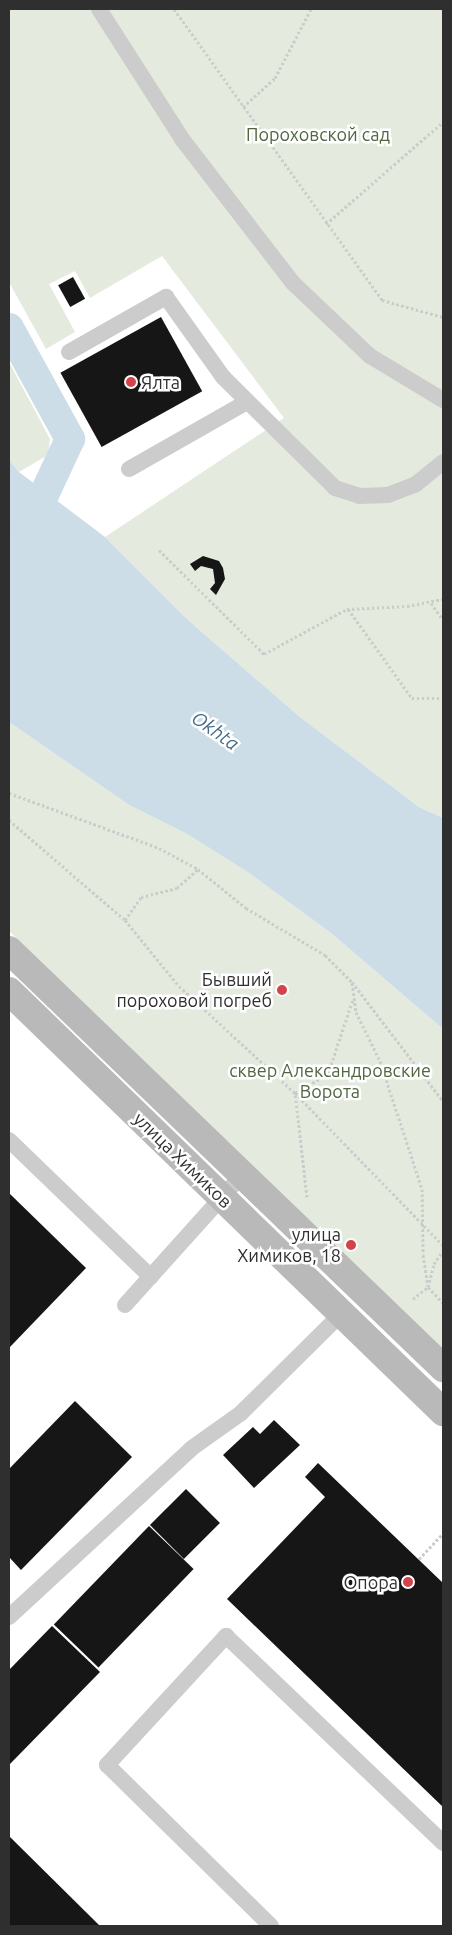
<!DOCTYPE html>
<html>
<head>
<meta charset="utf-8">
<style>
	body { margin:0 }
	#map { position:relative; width:452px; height:1935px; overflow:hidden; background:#fff; font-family:Ubuntu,sans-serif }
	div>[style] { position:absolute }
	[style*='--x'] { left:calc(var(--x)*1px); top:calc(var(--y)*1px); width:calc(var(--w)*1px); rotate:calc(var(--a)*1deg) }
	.green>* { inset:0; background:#e4ebde }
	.water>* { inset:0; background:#ccdde8 }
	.canal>* { height:30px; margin:-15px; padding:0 15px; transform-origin:15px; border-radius:15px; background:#ccdde8 }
	.building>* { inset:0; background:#161616; transform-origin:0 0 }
	.path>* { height:3px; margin-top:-1.5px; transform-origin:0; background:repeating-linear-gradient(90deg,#ccc 0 2.5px,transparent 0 5px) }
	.lane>* { height:16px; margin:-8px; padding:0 8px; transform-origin:8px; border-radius:8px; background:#ccc }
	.secondary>* { height:28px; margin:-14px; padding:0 14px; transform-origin:14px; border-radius:14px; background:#b9b9b9 }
	.dots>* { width:14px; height:14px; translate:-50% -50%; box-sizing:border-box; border:2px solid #fff; border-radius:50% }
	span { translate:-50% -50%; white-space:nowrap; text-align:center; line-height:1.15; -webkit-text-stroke:5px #fff; paint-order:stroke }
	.park-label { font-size:18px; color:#516641 }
	.poi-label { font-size:18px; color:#2f2f2f }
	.left { translate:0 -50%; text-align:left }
	.right { translate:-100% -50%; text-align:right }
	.street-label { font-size:18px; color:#2f2f2f }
	.water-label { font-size:19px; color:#456c89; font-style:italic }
	.frame { position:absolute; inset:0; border:10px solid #2f2f2f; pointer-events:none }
</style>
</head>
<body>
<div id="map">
	<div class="green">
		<div style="clip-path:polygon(9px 9px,443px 9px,443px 818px,419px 807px,300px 717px,188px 620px,105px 537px,284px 418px,162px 256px,90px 298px,75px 271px,49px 284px,75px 332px,46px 349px,9px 282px)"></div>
		<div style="clip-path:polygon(9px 362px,50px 439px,48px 455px,19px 472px,9px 460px)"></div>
		<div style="clip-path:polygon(9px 722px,129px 805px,187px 834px,246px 871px,331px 933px,443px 1029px,443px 1351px,9px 931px)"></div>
	</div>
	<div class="water">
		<div style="clip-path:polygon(9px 460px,19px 472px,105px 537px,188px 620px,300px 717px,419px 807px,443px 818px,443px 1029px,331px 933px,246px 871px,187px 834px,129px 805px,9px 722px)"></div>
	</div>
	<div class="canal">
		<div style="--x:9;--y:328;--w:127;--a:61.2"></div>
		<div style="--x:70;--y:439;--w:97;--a:115"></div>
	</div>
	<div class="building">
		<div style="left:73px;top:277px;width:25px;height:17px;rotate:61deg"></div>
		<div style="left:161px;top:317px;width:85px;height:115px;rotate:61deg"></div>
		<div style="clip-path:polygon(203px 556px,219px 561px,223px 568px,225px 579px,216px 595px,210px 589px,215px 583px,213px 569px,201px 566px,195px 571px,190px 564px)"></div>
		<div style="clip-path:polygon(9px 1193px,86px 1268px,9px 1348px)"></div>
		<div style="clip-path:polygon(75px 1401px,132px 1457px,21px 1570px,9px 1557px,9px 1469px)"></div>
		<div style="clip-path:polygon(274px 1420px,300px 1445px,254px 1488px,223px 1455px,253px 1427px,260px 1434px)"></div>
		<div style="clip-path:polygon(318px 1463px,443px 1583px,443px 1807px,227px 1599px,325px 1497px,305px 1477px)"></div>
		<div style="left:186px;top:1489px;width:48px;height:51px;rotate:45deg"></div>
		<div style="left:149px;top:1526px;width:62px;height:137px;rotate:44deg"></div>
		<div style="clip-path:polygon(52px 1626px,100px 1672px,9px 1765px,9px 1670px)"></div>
		<div style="clip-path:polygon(9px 1836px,100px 1926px,9px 1926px)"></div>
	</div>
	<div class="path">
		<div style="--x:174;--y:9;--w:358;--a:54.4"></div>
		<div style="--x:382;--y:300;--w:63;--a:15.6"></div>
		<div style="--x:243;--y:107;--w:43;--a:-42.2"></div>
		<div style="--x:275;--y:78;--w:78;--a:-62.4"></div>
		<div style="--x:326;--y:224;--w:155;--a:-41.1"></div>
		<div style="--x:159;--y:550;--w:148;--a:44.7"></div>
		<div style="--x:264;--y:654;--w:94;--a:-28.5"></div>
		<div style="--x:347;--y:609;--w:60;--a:-2.9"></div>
		<div style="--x:407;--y:606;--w:37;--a:-11"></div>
		<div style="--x:431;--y:603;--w:21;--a:55"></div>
		<div style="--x:348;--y:609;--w:110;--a:54.3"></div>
		<div style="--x:412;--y:698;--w:31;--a:0"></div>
		<div style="--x:9;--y:793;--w:160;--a:20.1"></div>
		<div style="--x:159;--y:848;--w:44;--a:28.3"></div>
		<div style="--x:198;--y:869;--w:62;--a:39.1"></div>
		<div style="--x:246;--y:908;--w:92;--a:30.7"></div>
		<div style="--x:325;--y:955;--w:38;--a:45"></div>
		<div style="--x:352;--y:982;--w:150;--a:52.6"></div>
		<div style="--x:9;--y:820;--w:153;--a:40.8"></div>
		<div style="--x:125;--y:920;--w:85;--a:50.7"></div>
		<div style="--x:179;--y:986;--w:158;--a:42.7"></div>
		<div style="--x:295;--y:1093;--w:212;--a:45.8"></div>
		<div style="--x:125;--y:920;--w:28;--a:-55"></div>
		<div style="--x:141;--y:897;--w:37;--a:-14"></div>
		<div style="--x:177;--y:888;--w:28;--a:-42"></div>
		<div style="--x:352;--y:983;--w:29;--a:82"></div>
		<div style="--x:356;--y:1012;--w:55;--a:63.9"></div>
		<div style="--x:380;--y:1061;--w:135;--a:71.8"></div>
		<div style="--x:422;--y:1189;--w:66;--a:89.1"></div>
		<div style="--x:423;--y:1255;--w:32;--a:81"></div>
		<div style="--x:428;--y:1287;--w:22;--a:47"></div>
		<div style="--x:307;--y:1197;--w:105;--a:-96.6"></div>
		<div style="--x:295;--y:1093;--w:38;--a:-30"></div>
		<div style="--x:328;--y:1074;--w:79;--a:-71.6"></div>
		<div style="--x:413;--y:1299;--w:19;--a:-39"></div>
		<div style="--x:428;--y:1287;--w:24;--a:-75"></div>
		<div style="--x:434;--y:1264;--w:17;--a:-57"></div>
		<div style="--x:419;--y:1559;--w:35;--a:-47"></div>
	</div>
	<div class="lane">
		<div style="--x:99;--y:9;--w:154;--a:57.4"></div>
		<div style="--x:182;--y:139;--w:182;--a:52.4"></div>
		<div style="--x:293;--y:283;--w:106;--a:43.5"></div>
		<div style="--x:370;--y:356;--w:85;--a:31.1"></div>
		<div style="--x:69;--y:352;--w:112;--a:-29.6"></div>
		<div style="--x:166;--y:297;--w:98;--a:54.5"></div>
		<div style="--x:223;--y:377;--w:158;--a:44.7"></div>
		<div style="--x:335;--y:488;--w:25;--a:18"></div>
		<div style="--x:359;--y:496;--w:29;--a:-2"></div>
		<div style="--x:388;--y:495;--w:30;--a:-21"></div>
		<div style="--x:416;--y:484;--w:35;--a:-39"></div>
		<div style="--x:129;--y:469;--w:136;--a:-29.6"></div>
		<div style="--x:9;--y:1140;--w:197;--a:44"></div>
		<div style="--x:125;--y:1305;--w:176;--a:-48"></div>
		<div style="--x:9;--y:1617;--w:249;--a:-42.7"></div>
		<div style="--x:192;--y:1448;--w:60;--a:-35.5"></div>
		<div style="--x:241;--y:1413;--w:142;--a:-44.7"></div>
		<div style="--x:271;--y:1926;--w:230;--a:-135.5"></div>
		<div style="--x:107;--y:1765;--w:176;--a:-47.3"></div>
		<div style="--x:226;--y:1636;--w:300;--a:43.6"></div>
	</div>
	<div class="secondary">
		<div style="--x:9;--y:950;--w:603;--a:43.92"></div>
		<div style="--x:9;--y:991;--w:605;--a:44.13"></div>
	</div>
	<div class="dots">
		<div style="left:131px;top:382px;background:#d34349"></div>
		<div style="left:282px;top:990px;background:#d34349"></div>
		<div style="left:351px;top:1245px;background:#d34349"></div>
		<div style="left:408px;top:1582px;background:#d34349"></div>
	</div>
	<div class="park-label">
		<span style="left:318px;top:134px">Пороховской сад</span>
		<span style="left:330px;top:1081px">сквер Александровские<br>Ворота</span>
	</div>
	<div class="poi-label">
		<span class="left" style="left:141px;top:382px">Ялта</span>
		<span class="right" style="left:272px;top:990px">Бывший<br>пороховой погреб</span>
		<span class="right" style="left:341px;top:1245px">улица<br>Химиков, 18</span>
		<span class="right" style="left:398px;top:1582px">Опора</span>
	</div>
	<div class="street-label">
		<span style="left:183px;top:1160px;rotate:44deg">улица Химиков</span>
	</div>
	<div class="water-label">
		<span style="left:215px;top:731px;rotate:35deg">Okhta</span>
	</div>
	<div class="frame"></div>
</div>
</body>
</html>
